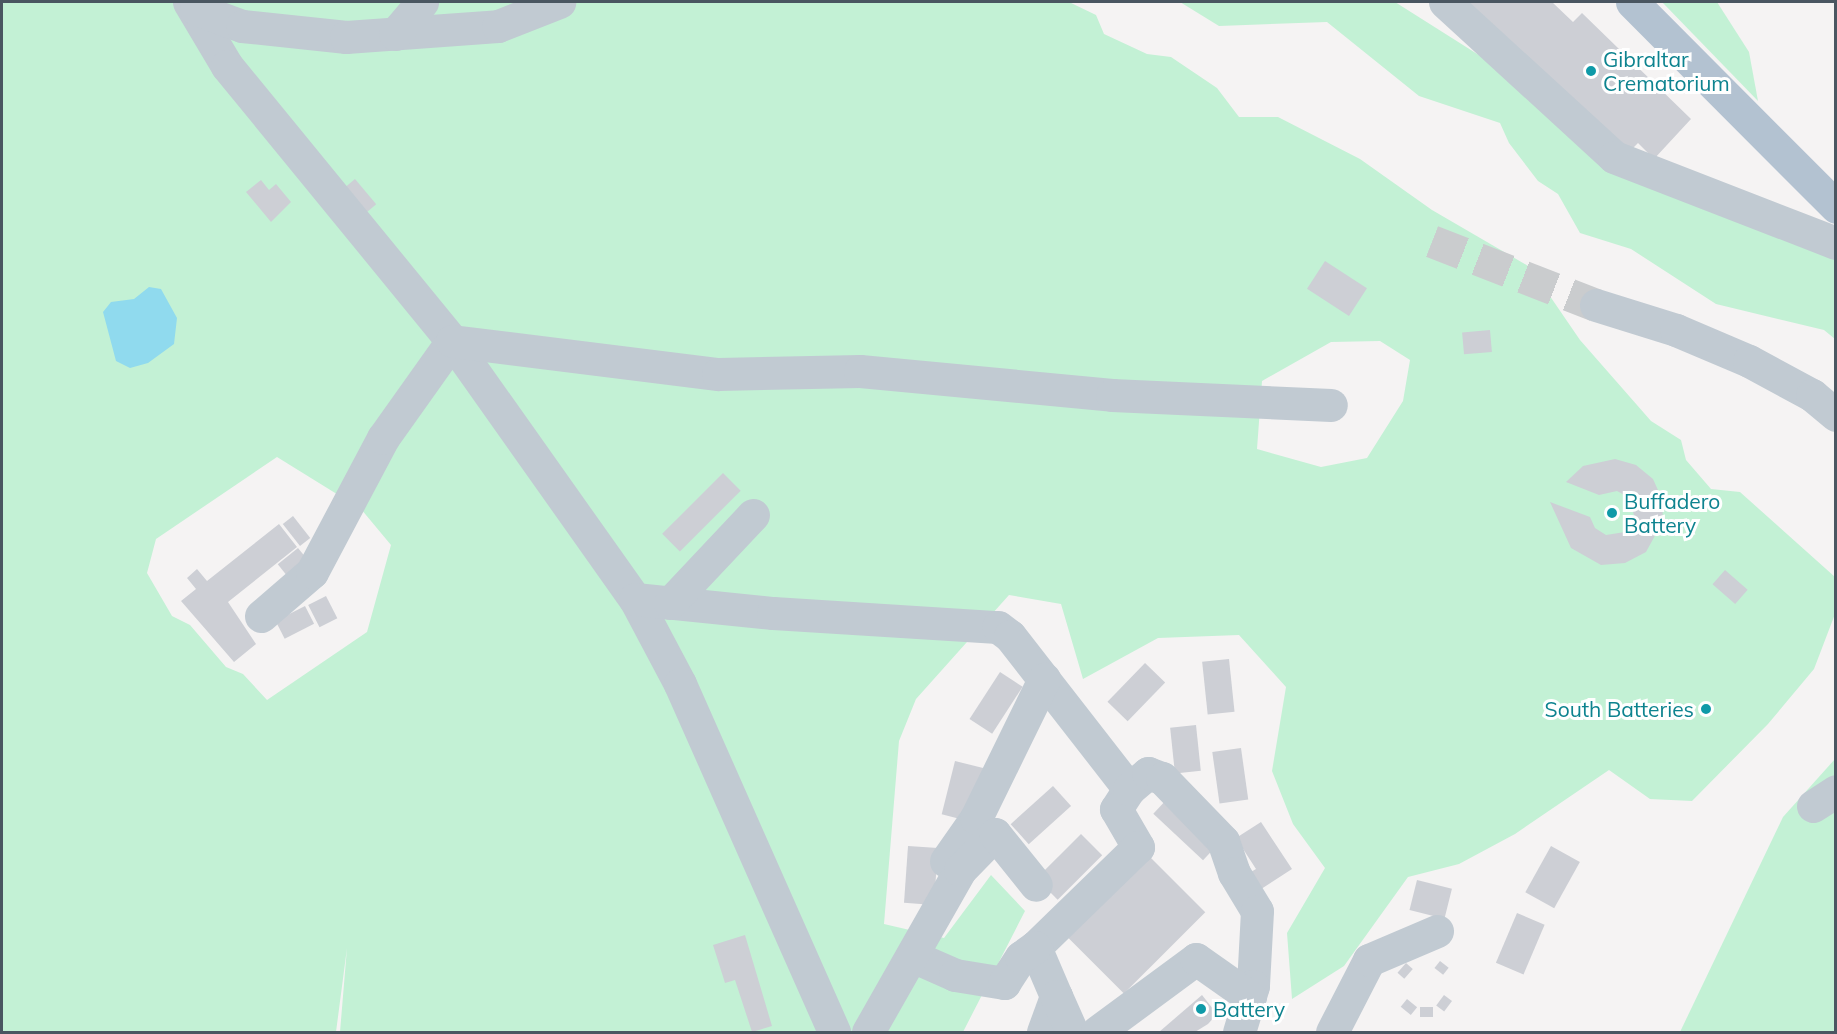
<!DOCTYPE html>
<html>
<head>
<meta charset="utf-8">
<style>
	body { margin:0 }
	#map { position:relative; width:1837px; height:1034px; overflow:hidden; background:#f5f3f3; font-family:Mulish,sans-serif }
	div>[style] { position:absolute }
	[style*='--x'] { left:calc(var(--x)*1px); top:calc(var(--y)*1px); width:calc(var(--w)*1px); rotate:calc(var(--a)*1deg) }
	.green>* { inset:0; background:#c3f1d5 }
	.water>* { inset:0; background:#90daee }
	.building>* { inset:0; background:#cdcfd5; transform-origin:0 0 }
	.minor-tunnel>* { height:33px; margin-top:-16.5px; transform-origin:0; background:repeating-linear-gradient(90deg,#caccce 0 33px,transparent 0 49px) }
	.minor>* { height:33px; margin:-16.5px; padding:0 16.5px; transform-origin:16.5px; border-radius:16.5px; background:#c1cad2 }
	.major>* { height:33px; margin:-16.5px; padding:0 16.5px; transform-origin:16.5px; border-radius:16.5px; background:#b3c2d1 }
	.dots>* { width:16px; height:16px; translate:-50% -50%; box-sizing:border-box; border:3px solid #fff; border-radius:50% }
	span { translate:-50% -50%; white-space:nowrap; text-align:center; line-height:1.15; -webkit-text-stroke:6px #fff; paint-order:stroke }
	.culture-label { font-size:21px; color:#0d838f }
	.left { translate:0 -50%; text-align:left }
	.right { translate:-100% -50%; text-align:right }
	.frame { position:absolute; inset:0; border:3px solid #4a5661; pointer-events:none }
</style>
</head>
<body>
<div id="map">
	<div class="green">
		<div style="clip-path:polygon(evenodd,2px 2px,1069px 2px,1096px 15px,1104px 34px,1147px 54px,1171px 57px,1217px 88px,1239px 117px,1278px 117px,1360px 159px,1432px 210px,1530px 267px,1580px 340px,1651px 421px,1681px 440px,1686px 460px,1711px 489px,1740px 492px,1835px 577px,1835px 614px,1814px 669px,1768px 724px,1692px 801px,1650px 799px,1609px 770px,1515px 834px,1459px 864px,1408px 877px,1344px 966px,1292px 999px,1287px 933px,1325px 868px,1293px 824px,1272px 771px,1286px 687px,1239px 635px,1158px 638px,1083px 679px,1061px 604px,1009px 595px,916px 699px,899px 741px,884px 924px,944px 938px,991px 875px,1025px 911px,963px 1032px,340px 1032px,347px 948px,336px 1032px,2px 1032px,2px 2px,1380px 341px,1410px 360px,1403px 401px,1367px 458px,1321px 467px,1257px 449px,1262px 381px,1331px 342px,1380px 341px,2px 2px,277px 457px,361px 509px,391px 545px,367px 632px,267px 700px,243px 674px,226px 667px,190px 625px,172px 616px,147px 573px,156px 539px,277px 457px)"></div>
		<div style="clip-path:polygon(1180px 2px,1395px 2px,1512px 76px,1611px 168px,1835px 256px,1835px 339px,1824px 330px,1716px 304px,1631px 249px,1580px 233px,1558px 194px,1538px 181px,1509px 143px,1500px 123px,1419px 96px,1327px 22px,1219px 26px)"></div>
		<div style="clip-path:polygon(1662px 2px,1717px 2px,1749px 52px,1758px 101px)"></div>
		<div style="clip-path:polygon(1835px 759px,1835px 1032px,1680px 1032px,1783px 817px)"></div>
	</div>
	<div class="water">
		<div style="clip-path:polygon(149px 287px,161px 289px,177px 318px,174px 344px,148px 363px,130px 368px,116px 361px,103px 312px,111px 302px,134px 299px)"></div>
	</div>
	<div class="building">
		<div style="clip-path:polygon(1468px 2px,1552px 2px,1573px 22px,1582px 13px,1691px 119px,1654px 159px,1638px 143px,1626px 155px)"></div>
		<div style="left:355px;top:179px;width:33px;height:14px;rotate:50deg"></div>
		<div style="clip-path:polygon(261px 180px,269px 190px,276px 184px,291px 202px,271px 222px,246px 192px)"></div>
		<div style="left:1325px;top:261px;width:50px;height:33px;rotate:33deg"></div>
		<div style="left:1490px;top:330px;width:22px;height:28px;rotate:85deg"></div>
		<div style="clip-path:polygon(1615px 459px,1636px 465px,1653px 479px,1662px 499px,1663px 521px,1646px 552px,1625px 563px,1601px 565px,1571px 548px,1550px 502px,1590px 517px,1595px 528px,1606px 535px,1625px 532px,1634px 515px,1628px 497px,1617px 491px,1599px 495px,1566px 482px,1583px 466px)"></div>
		<div style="left:723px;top:473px;width:25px;height:86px;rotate:45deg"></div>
		<div style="left:293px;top:516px;width:28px;height:13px;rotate:52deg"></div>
		<div style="clip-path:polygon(279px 524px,297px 547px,228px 602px,256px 644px,234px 662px,181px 601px,196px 589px,187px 578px,197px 569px,207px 581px)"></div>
		<div style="left:298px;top:548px;width:13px;height:26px;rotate:51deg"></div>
		<div style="left:1725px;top:570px;width:30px;height:19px;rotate:41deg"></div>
		<div style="left:326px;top:596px;width:25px;height:20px;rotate:63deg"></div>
		<div style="left:305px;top:606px;width:20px;height:33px;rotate:63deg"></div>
		<div style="left:1229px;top:659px;width:53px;height:27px;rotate:84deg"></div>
		<div style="left:1145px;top:663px;width:28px;height:54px;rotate:44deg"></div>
		<div style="left:1000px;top:672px;width:27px;height:56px;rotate:33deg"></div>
		<div style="left:1196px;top:725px;width:46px;height:26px;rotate:84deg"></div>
		<div style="left:1241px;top:748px;width:52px;height:29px;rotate:82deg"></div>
		<div style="left:955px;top:761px;width:29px;height:55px;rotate:14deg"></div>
		<div style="left:1053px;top:786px;width:27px;height:57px;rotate:48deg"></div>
		<div style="left:1169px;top:797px;width:68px;height:23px;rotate:43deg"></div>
		<div style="clip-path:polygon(1261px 822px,1292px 869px,1255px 893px,1244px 876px,1256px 869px,1236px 838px)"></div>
		<div style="left:1081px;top:834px;width:30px;height:63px;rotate:45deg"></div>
		<div style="left:908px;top:846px;width:30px;height:57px;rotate:4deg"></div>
		<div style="left:1551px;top:846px;width:33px;height:53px;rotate:29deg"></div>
		<div style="left:1148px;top:855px;width:81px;height:115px;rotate:45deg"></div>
		<div style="left:1417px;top:880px;width:36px;height:31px;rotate:14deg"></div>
		<div style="left:1517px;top:913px;width:30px;height:54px;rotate:23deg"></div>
		<div style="clip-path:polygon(745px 935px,772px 1026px,752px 1032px,735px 980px,725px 983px,713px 945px)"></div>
		<div style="left:1440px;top:961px;width:11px;height:9px;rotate:38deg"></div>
		<div style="left:1406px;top:963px;width:9px;height:13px;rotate:41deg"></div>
		<div style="clip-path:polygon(1202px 995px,1217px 1014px,1208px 1024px,1195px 1032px,1159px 1032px)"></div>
		<div style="left:1444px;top:995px;width:10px;height:13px;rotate:37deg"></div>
		<div style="left:1407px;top:999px;width:13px;height:10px;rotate:39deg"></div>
		<div style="left:1433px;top:1007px;width:10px;height:13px;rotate:90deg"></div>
	</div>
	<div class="minor-tunnel">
		<div style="--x:1432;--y:241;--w:176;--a:21.3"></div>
	</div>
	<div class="minor">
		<div style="--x:189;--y:2;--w:74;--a:59.3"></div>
		<div style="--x:227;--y:66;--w:355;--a:50.7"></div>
		<div style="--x:452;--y:341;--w:316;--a:54.7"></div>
		<div style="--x:635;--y:599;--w:96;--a:62.1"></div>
		<div style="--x:680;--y:684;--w:381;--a:66.1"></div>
		<div style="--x:1445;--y:2;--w:229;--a:42.5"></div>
		<div style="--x:1614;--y:157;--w:238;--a:21.2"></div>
		<div style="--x:196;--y:9;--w:49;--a:20.3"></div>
		<div style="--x:242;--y:26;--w:105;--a:6"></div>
		<div style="--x:346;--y:37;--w:152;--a:-4.1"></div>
		<div style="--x:498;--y:26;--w:66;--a:-21.5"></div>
		<div style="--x:395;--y:34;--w:42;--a:-49.8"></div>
		<div style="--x:1596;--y:305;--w:84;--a:17.4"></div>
		<div style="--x:1676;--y:330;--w:79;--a:23"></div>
		<div style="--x:1749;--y:361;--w:72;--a:28.4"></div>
		<div style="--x:1812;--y:395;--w:31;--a:40"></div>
		<div style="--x:635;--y:599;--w:139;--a:5.8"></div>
		<div style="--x:773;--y:613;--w:225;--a:3.6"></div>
		<div style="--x:998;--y:627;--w:15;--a:37"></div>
		<div style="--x:1010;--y:636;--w:194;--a:52.1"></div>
		<div style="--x:1129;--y:789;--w:24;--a:123"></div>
		<div style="--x:1116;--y:809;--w:44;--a:59.9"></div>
		<div style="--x:1138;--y:847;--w:144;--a:135.8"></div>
		<div style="--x:1035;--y:947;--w:53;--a:66.8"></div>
		<div style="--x:670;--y:603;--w:121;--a:-46.7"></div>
		<div style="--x:261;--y:616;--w:67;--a:-40.8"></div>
		<div style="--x:312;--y:572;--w:152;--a:-62.1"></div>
		<div style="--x:383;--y:438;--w:119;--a:-54.6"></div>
		<div style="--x:452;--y:341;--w:268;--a:7.1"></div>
		<div style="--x:718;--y:374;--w:142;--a:-1.2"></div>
		<div style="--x:860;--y:371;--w:253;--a:5.4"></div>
		<div style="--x:1112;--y:395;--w:219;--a:2.6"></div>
		<div style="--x:1129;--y:789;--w:25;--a:-40"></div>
		<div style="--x:1148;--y:773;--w:15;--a:20"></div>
		<div style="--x:1162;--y:778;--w:88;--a:45.9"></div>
		<div style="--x:1223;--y:841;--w:34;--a:71"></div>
		<div style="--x:1234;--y:873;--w:44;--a:58.8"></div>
		<div style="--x:1257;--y:911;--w:75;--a:93.1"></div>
		<div style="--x:1253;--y:986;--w:48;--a:106.9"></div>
		<div style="--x:1813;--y:806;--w:27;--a:-33"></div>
		<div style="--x:946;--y:861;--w:52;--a:-55.1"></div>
		<div style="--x:976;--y:818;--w:155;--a:-63.9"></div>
		<div style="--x:912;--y:956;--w:47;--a:23.8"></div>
		<div style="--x:955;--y:975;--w:50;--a:9.3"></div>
		<div style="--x:1004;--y:983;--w:31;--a:-57"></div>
		<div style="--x:1021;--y:957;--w:17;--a:-36"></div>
		<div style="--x:868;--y:1032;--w:186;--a:-60.4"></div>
		<div style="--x:960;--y:870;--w:50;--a:-45.8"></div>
		<div style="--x:995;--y:834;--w:65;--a:51.2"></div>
		<div style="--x:1043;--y:1032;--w:38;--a:-70"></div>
		<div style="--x:1056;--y:996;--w:39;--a:66"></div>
		<div style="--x:1097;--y:1032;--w:123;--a:-36.4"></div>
		<div style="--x:1196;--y:959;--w:66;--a:35.1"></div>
		<div style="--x:1332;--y:1032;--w:81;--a:-62.8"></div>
		<div style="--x:1369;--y:960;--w:74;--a:-23.1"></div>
	</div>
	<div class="major">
		<div style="--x:1632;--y:2;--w:289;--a:45.1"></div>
	</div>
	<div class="dots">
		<div style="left:1591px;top:71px;background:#0f9aa8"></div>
		<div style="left:1612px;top:513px;background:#0f9aa8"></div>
		<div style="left:1706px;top:709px;background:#0f9aa8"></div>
		<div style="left:1201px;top:1009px;background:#0f9aa8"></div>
	</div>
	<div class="culture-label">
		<span class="left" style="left:1603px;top:71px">Gibraltar<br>Crematorium</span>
		<span class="left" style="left:1624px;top:513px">Buffadero<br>Battery</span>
		<span class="right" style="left:1694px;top:709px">South Batteries</span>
		<span class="left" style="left:1213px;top:1009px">Battery</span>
	</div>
	<div class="frame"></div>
</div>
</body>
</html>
